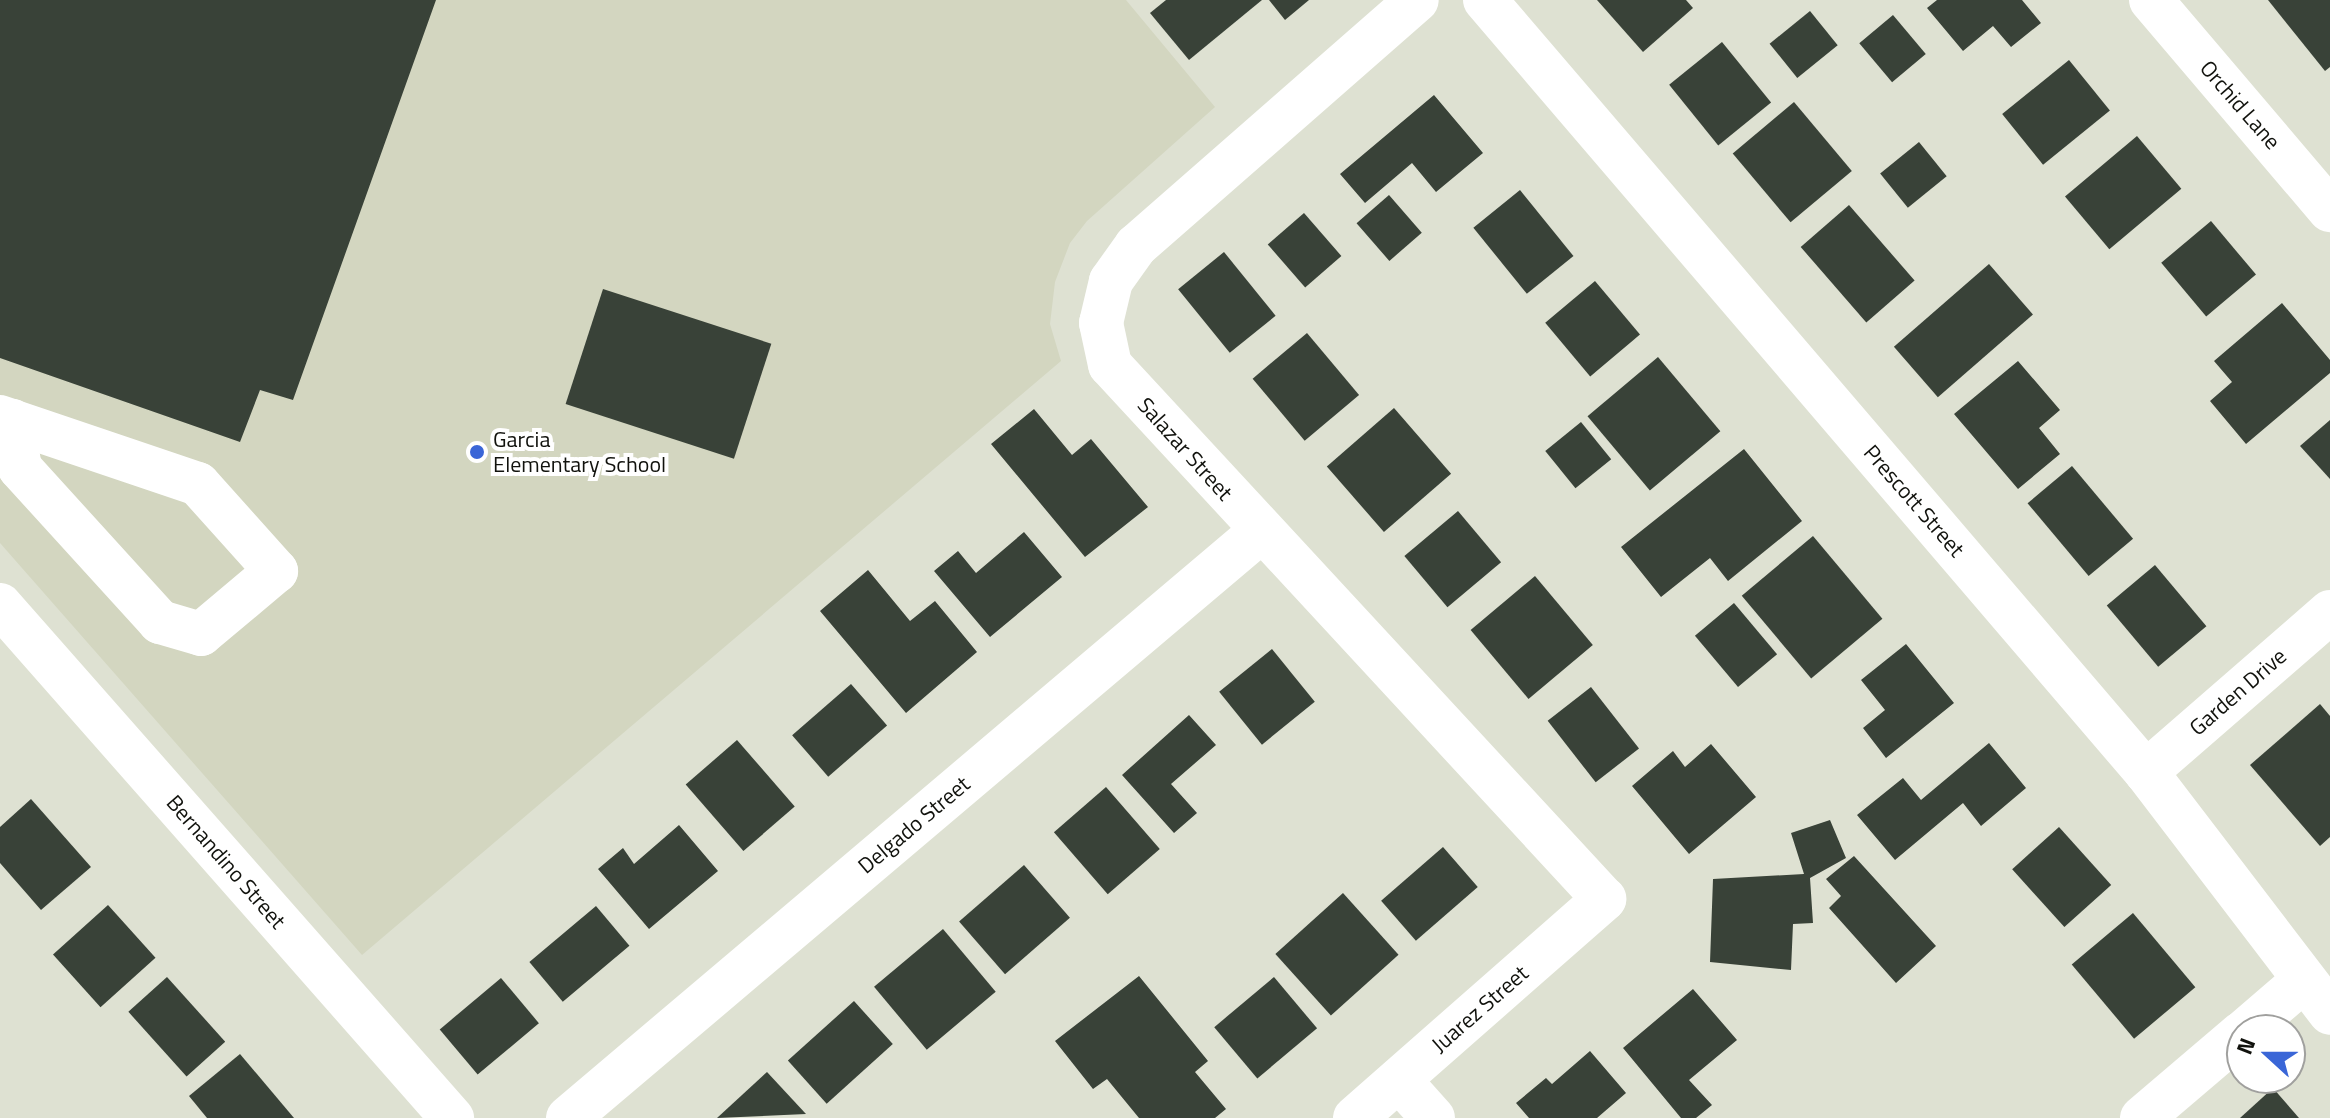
<!DOCTYPE html>
<html>
<head>
<meta charset="utf-8">
<style>
	body { margin:0 }
	#map { position:relative; width:2330px; height:1118px; overflow:hidden; background:#dee1d2; font-family:"Titillium Web",sans-serif }
	div>[style] { position:absolute }
	[style*='--x'] { left:calc(var(--x)*1px); top:calc(var(--y)*1px); width:calc(var(--w)*1px); rotate:calc(var(--a)*1deg) }
	.built>* { inset:0; background:#d3d6c0 }
	.building>* { inset:0; background:#394238; transform-origin:0 0 }
	.minor>* { height:44px; margin:-22px; padding:0 22px; transform-origin:22px; border-radius:22px; background:#fff }
	.dots>* { width:22px; height:22px; translate:-50% -50%; box-sizing:border-box; border:4px solid #fff; border-radius:50% }
	span { translate:-50% -50%; white-space:nowrap; text-align:center; line-height:1.15; -webkit-text-stroke:8px #fff; paint-order:stroke }
	.street-label { font-size:22px; color:#11120d }
	.poi-label { font-size:22px; color:#11120d }
	.left { translate:0 -50%; text-align:left }
	.north { position:absolute; left:2226px; top:1014px; width:80px; height:80px; box-sizing:border-box; background:#fff; border:2px solid #a0a09e; border-radius:50%; rotate:291deg; font-size:22px; font-weight:700; line-height:32px; text-align:center; color:#11120d }
	.north::after { content:''; display:block; margin:auto; width:28px; height:36px; background:#3a66d7; clip-path:polygon(50% 0,100% 100%,50% 72%,0 100%) }
</style>
</head>
<body>
<div id="map">
	<div class="built">
		<div style="clip-path:polygon(0 0,1126px 0,1215px 107px,1087px 221px,1070px 243px,1055px 282px,1050px 324px,1061px 361px,362px 955px,0 543px)"></div>
	</div>
	<div class="building">
		<div style="clip-path:polygon(0 0,436px 0,293px 400px,260px 390px,240px 442px,0 358px)"></div>
		<div style="clip-path:polygon(1166px 0,1262px 0,1189px 60px,1150px 13px)"></div>
		<div style="clip-path:polygon(1269px 0,1309px 0,1285px 20px)"></div>
		<div style="clip-path:polygon(1597px 0,1686px 0,1693px 8px,1643px 52px)"></div>
		<div style="clip-path:polygon(1937px 0,2022px 0,2041px 23px,2011px 47px,1993px 26px,1963px 51px,1927px 8px)"></div>
		<div style="clip-path:polygon(2268px 0,2330px 0,2330px 67px,2325px 71px)"></div>
		<div style="left:1810px;top:11px;width:44px;height:52px;rotate:51deg"></div>
		<div style="left:1893px;top:15px;width:51px;height:44px;rotate:50deg"></div>
		<div style="left:1722px;top:42px;width:78px;height:68px;rotate:51deg"></div>
		<div style="left:2069px;top:60px;width:65px;height:86px;rotate:51deg"></div>
		<div style="clip-path:polygon(1434px 95px,1483px 153px,1436px 192px,1412px 163px,1365px 203px,1340px 174px)"></div>
		<div style="left:1794px;top:102px;width:90px;height:80px;rotate:50deg"></div>
		<div style="left:2137px;top:136px;width:69px;height:94px;rotate:50deg"></div>
		<div style="left:1919px;top:142px;width:44px;height:50px;rotate:51deg"></div>
		<div style="left:1520px;top:190px;width:85px;height:60px;rotate:51deg"></div>
		<div style="left:1389px;top:195px;width:50px;height:43px;rotate:49deg"></div>
		<div style="left:1849px;top:205px;width:100px;height:64px;rotate:49deg"></div>
		<div style="left:1304px;top:213px;width:57px;height:48px;rotate:49deg"></div>
		<div style="left:2211px;top:221px;width:70px;height:65px;rotate:50deg"></div>
		<div style="left:1224px;top:252px;width:82px;height:59px;rotate:51deg"></div>
		<div style="left:1989px;top:264px;width:67px;height:126px;rotate:49deg"></div>
		<div style="left:1595px;top:281px;width:70px;height:65px;rotate:50deg"></div>
		<div style="left:603px;top:289px;width:177px;height:121px;rotate:18deg"></div>
		<div style="clip-path:polygon(2282px 303px,2330px 360px,2330px 373px,2246px 444px,2210px 401px,2232px 382px,2214px 361px)"></div>
		<div style="left:1307px;top:333px;width:81px;height:71px;rotate:50deg"></div>
		<div style="left:1658px;top:357px;width:97px;height:92px;rotate:50deg"></div>
		<div style="clip-path:polygon(2018px 361px,2060px 410px,2039px 428px,2060px 454px,2018px 489px,1954px 414px)"></div>
		<div style="left:1394px;top:408px;width:87px;height:89px;rotate:49deg"></div>
		<div style="clip-path:polygon(1034px 409px,1072px 455px,1091px 439px,1148px 507px,1085px 557px,991px 444px)"></div>
		<div style="clip-path:polygon(2330px 420px,2330px 479px,2300px 446px)"></div>
		<div style="left:1581px;top:422px;width:48px;height:46px;rotate:51deg"></div>
		<div style="clip-path:polygon(1744px 449px,1802px 521px,1728px 581px,1710px 558px,1661px 597px,1621px 547px)"></div>
		<div style="left:2072px;top:466px;width:95px;height:58px;rotate:50deg"></div>
		<div style="left:1458px;top:511px;width:67px;height:70px;rotate:50deg"></div>
		<div style="clip-path:polygon(1024px 532px,1062px 577px,990px 637px,934px 571px,958px 551px,976px 573px)"></div>
		<div style="left:1813px;top:536px;width:108px;height:93px;rotate:50deg"></div>
		<div style="left:2155px;top:565px;width:80px;height:63px;rotate:50deg"></div>
		<div style="clip-path:polygon(868px 570px,910px 621px,935px 601px,977px 652px,906px 713px,820px 611px)"></div>
		<div style="left:1535px;top:576px;width:90px;height:84px;rotate:50deg"></div>
		<div style="left:1734px;top:603px;width:67px;height:51px;rotate:50deg"></div>
		<div style="clip-path:polygon(1906px 644px,1954px 703px,1886px 758px,1863px 728px,1885px 710px,1861px 680px)"></div>
		<div style="left:1272px;top:649px;width:68px;height:68px;rotate:51deg"></div>
		<div style="left:851px;top:684px;width:55px;height:78px;rotate:49deg"></div>
		<div style="left:1591px;top:687px;width:78px;height:55px;rotate:52deg"></div>
		<div style="clip-path:polygon(2320px 704px,2330px 716px,2330px 837px,2320px 846px,2250px 765px)"></div>
		<div style="clip-path:polygon(1189px 715px,1216px 745px,1171px 784px,1197px 813px,1174px 833px,1122px 775px)"></div>
		<div style="left:737px;top:740px;width:88px;height:68px;rotate:49deg"></div>
		<div style="clip-path:polygon(1989px 743px,2026px 788px,1981px 826px,1963px 803px,1895px 860px,1857px 815px,1903px 778px,1921px 800px)"></div>
		<div style="clip-path:polygon(1711px 744px,1756px 797px,1689px 854px,1632px 786px,1673px 751px,1685px 767px)"></div>
		<div style="left:1106px;top:787px;width:82px;height:69px;rotate:49deg"></div>
		<div style="clip-path:polygon(31px 799px,91px 867px,41px 910px,0 863px,0 827px)"></div>
		<div style="clip-path:polygon(1830px 820px,1846px 858px,1810px 878px,1813px 923px,1793px 924px,1791px 970px,1710px 962px,1713px 879px,1804px 874px,1791px 833px)"></div>
		<div style="clip-path:polygon(679px 825px,718px 871px,649px 929px,598px 869px,623px 848px,634px 864px)"></div>
		<div style="left:2059px;top:827px;width:78px;height:63px;rotate:48deg"></div>
		<div style="left:1443px;top:847px;width:53px;height:82px;rotate:49deg"></div>
		<div style="clip-path:polygon(1854px 856px,1936px 946px,1896px 983px,1829px 908px,1841px 896px,1826px 879px)"></div>
		<div style="left:1024px;top:865px;width:70px;height:86px;rotate:49deg"></div>
		<div style="left:1343px;top:893px;width:83px;height:91px;rotate:48deg"></div>
		<div style="left:108px;top:905px;width:71px;height:74px;rotate:48deg"></div>
		<div style="left:596px;top:906px;width:52px;height:87px;rotate:50deg"></div>
		<div style="left:2133px;top:913px;width:97px;height:80px;rotate:50deg"></div>
		<div style="left:943px;top:929px;width:82px;height:90px;rotate:50deg"></div>
		<div style="clip-path:polygon(1139px 976px,1208px 1061px,1195px 1072px,1226px 1109px,1215px 1118px,1139px 1118px,1107px 1079px,1093px 1089px,1055px 1041px)"></div>
		<div style="left:167px;top:977px;width:87px;height:52px;rotate:48deg"></div>
		<div style="left:1274px;top:977px;width:67px;height:78px;rotate:50deg"></div>
		<div style="left:501px;top:978px;width:59px;height:80px;rotate:50deg"></div>
		<div style="clip-path:polygon(1693px 989px,1737px 1040px,1689px 1080px,1712px 1105px,1696px 1118px,1681px 1118px,1623px 1048px)"></div>
		<div style="left:854px;top:1001px;width:58px;height:89px;rotate:48deg"></div>
		<div style="clip-path:polygon(1590px 1051px,1626px 1093px,1597px 1118px,1529px 1118px,1516px 1103px,1546px 1078px,1552px 1084px)"></div>
		<div style="clip-path:polygon(240px 1054px,294px 1118px,207px 1118px,189px 1096px)"></div>
		<div style="clip-path:polygon(767px 1072px,806px 1114px,717px 1118px)"></div>
		<div style="clip-path:polygon(2273px 1088px,2299px 1118px,2240px 1118px)"></div>
	</div>
	<div class="minor">
		<div style="--x:1485;--y:0;--w:1016;--a:49.43"></div>
		<div style="--x:2146;--y:772;--w:303;--a:52.6"></div>
		<div style="--x:2151;--y:0;--w:276;--a:49.6"></div>
		<div style="--x:0;--y:417;--w:209;--a:18.7"></div>
		<div style="--x:198;--y:484;--w:117;--a:48.1"></div>
		<div style="--x:276;--y:571;--w:98;--a:140"></div>
		<div style="--x:201;--y:634;--w:43;--a:-163.7"></div>
		<div style="--x:160;--y:622;--w:208;--a:-132.3"></div>
		<div style="--x:20;--y:468;--w:48;--a:-99.7"></div>
		<div style="--x:0;--y:605;--w:684;--a:48.62"></div>
		<div style="--x:2146;--y:772;--w:244;--a:-41"></div>
		<div style="--x:2246;--y:1030;--w:75;--a:-40.7"></div>
		<div style="--x:1399;--y:1080;--w:51;--a:48.2"></div>
		<div style="--x:568;--y:1118;--w:907;--a:-40.26"></div>
		<div style="--x:1355;--y:1118;--w:332;--a:-41.3"></div>
		<div style="--x:1604;--y:899;--w:727;--a:-132.77"></div>
		<div style="--x:1110;--y:365;--w:43;--a:-102.1"></div>
		<div style="--x:1101;--y:323;--w:43;--a:-76.6"></div>
		<div style="--x:1111;--y:281;--w:43;--a:-54.5"></div>
		<div style="--x:1136;--y:246;--w:373;--a:-41.2"></div>
		<div style="--x:2142;--y:1118;--w:131;--a:-40.4"></div>
	</div>
	<div class="dots">
		<div style="left:477px;top:452px;background:#3a66d7"></div>
	</div>
	<div class="street-label">
		<span style="left:2240px;top:105px;rotate:49deg">Orchid Lane</span>
		<span style="left:1185px;top:449px;rotate:48deg">Salazar Street</span>
		<span style="left:1914px;top:501px;rotate:49deg">Prescott Street</span>
		<span style="left:2238px;top:692px;rotate:-41deg">Garden Drive</span>
		<span style="left:914px;top:825px;rotate:-40deg">Delgado Street</span>
		<span style="left:226px;top:862px;rotate:49deg">Bernandino Street</span>
		<span style="left:1480px;top:1009px;rotate:-41deg">Juarez Street</span>
	</div>
	<div class="poi-label">
		<span class="left" style="left:493px;top:452px">Garcia<br>Elementary School</span>
	</div>
	<div class="north">N</div>
</div>
</body>
</html>
